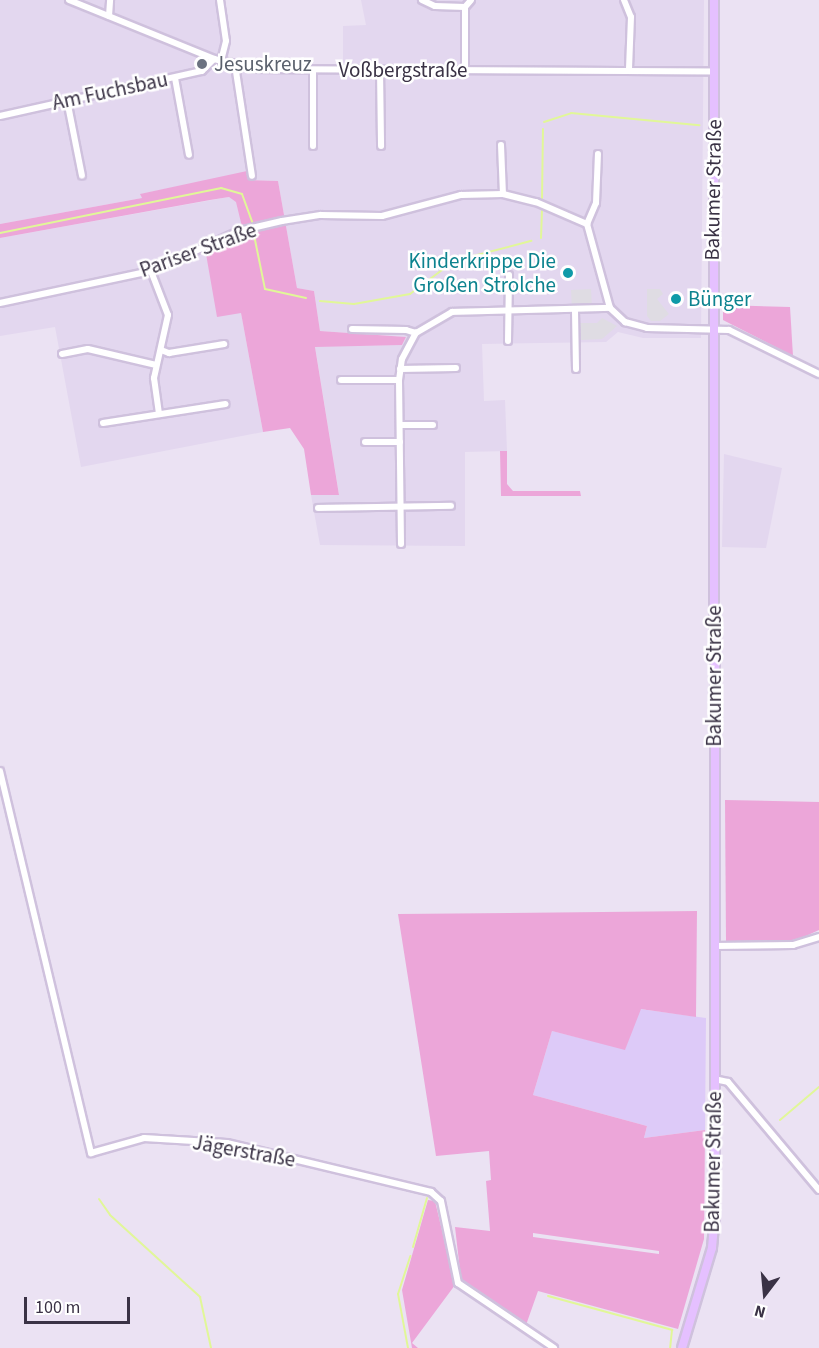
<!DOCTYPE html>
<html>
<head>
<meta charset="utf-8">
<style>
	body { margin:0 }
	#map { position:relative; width:819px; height:1348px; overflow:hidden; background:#ebe2f3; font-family:"Source Sans 3",sans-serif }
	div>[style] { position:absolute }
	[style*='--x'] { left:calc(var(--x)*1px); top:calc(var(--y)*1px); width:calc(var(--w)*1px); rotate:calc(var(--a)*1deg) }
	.residential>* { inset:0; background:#e3d7ef }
	.commercial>* { inset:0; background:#ddcaf8 }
	.green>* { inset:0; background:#eca6d9 }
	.parking>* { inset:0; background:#dfdce3; transform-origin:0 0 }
	.stream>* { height:2px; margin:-1px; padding:0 1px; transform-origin:1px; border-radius:1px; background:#e1f798 }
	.roads { filter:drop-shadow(2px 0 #cfc1dd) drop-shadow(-2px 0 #cfc1dd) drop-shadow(0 2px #cfc1dd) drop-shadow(0 -2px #cfc1dd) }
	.street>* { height:6px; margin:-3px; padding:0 3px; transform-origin:3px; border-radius:3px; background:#fff }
	.secondary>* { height:8px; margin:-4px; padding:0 4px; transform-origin:4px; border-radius:4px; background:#e5c0ff }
	.dots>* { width:16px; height:16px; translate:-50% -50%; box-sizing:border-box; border:3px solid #fff; border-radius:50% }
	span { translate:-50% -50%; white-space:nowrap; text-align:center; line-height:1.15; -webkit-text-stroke:5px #fff; paint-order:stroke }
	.worship-label { font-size:21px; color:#5b616d }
	.left { translate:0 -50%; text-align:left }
	.street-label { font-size:21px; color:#3a3245 }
	.culture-label { font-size:21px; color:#0d838f }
	.right { translate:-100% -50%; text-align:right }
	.north { position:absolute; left:735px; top:1264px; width:60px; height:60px; -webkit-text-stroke:4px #fff; paint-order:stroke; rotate:196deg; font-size:16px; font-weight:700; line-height:24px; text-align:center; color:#3a3245 }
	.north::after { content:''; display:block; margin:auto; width:21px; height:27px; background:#3a3245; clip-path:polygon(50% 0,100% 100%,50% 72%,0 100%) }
	.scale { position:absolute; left:24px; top:1297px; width:106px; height:27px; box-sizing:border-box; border:3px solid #3a3245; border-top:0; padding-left:8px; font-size:18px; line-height:21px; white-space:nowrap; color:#3a3245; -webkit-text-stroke:4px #fff; paint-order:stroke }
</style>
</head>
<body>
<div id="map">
	<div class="residential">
		<div style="clip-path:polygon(0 0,225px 0,231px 40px,226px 70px,343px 75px,343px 26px,366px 25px,361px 0,704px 0,701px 338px,643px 338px,618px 332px,606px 342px,482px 344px,484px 401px,505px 400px,507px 451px,465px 452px,465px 546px,320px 545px,311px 495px,339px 494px,315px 346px,402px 345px,406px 337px,320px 331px,314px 291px,297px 288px,278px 181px,249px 180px,247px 172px,141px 194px,142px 198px,0 224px)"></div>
		<div style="clip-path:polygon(229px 197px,237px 202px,244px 235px,206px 254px,241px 313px,263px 432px,81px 467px,55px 327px,0 336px,0 238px)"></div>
		<div style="clip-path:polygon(724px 454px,782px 468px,766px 548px,722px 547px)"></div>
	</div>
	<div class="commercial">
		<div style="clip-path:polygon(640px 1009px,706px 1018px,705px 1130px,644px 1138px,647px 1126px,533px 1095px,552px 1031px,625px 1049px)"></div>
	</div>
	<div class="green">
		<div style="clip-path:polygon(247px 171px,250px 180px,278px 181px,297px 288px,314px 291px,320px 331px,406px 337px,402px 345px,315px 347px,339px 495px,311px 495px,304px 449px,290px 428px,263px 432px,241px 313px,217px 317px,206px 254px,244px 235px,236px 202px,229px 197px,210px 200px,0 238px,0 224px,142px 198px,140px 194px)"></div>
		<div style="clip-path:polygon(723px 305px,790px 307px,793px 356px,723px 320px)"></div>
		<div style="clip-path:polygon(500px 451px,507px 451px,507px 484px,513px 491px,580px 491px,581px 496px,501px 496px)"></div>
		<div style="clip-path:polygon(725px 800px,819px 802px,819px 930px,795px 941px,726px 941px)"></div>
		<div style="clip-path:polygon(evenodd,697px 911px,696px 1017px,641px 1009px,625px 1050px,552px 1031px,533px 1095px,647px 1126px,644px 1138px,705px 1130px,704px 1239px,678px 1329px,538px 1291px,526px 1325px,468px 1287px,461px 1279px,455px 1227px,490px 1231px,486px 1181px,491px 1180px,489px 1151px,436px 1156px,398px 914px,697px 911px,533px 1233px,659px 1251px,659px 1254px,533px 1237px,533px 1233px)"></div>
		<div style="clip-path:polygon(428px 1200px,435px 1201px,455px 1285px,412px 1343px,418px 1348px,412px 1348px,402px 1290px)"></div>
	</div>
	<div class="parking">
		<div style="left:591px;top:289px;width:17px;height:20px;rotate:87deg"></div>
		<div style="clip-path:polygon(647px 289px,660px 289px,663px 294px,657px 299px,669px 314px,660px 321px,651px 321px,647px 316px)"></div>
		<div style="clip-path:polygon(602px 318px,617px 326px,602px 339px,581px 340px,580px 323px,597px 323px)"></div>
	</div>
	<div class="stream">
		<div style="--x:544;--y:122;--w:28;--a:-18"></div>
		<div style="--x:571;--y:113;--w:129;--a:5.4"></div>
		<div style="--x:542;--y:199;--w:70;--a:-89.2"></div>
		<div style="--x:0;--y:233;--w:226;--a:-11.5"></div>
		<div style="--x:221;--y:188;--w:22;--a:16"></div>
		<div style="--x:242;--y:194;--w:30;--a:70"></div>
		<div style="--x:254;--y:235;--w:55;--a:78.5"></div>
		<div style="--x:265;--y:289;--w:42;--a:12.4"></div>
		<div style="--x:541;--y:238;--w:28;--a:-88"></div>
		<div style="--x:320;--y:301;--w:34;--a:5"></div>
		<div style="--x:354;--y:304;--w:57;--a:-10.1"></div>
		<div style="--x:410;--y:294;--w:55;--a:-36.9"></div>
		<div style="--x:454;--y:261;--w:80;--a:-14.6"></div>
		<div style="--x:780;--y:1120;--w:51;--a:-40.2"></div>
		<div style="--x:99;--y:1199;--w:19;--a:55"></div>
		<div style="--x:110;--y:1215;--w:122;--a:42.3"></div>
		<div style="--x:200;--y:1297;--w:52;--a:77.8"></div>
		<div style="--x:413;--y:1247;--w:51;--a:-74.1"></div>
		<div style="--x:548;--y:1296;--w:129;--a:15.3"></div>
		<div style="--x:672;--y:1330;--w:18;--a:96"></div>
		<div style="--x:408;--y:1348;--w:55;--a:-100.5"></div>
		<div style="--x:398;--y:1294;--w:40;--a:-72"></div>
	</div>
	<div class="roads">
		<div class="street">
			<div style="--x:69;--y:0;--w:157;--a:22.1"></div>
			<div style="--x:214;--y:59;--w:43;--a:13.4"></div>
			<div style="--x:256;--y:69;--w:458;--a:0.3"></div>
			<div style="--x:220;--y:0;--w:41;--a:81.7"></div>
			<div style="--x:226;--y:41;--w:21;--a:104"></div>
			<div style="--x:422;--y:0;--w:14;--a:25"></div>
			<div style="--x:435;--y:6;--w:30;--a:2"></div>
			<div style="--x:465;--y:7;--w:9;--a:-49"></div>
			<div style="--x:624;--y:0;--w:18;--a:68"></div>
			<div style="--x:631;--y:17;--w:53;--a:92.2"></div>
			<div style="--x:465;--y:7;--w:63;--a:90"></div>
			<div style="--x:109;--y:16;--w:16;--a:-86"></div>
			<div style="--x:235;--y:65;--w:112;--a:81.3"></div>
			<div style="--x:313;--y:70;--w:76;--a:90"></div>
			<div style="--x:380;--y:70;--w:76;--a:89.2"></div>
			<div style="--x:175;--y:78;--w:78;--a:79.7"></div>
			<div style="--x:67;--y:100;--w:77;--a:78.8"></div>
			<div style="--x:0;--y:116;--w:207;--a:-12.6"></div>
			<div style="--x:202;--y:71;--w:17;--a:-45"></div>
			<div style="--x:501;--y:145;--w:49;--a:87.7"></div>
			<div style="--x:587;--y:224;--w:23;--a:-67"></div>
			<div style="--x:596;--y:203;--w:49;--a:-87.7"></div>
			<div style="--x:151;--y:271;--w:47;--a:68.9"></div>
			<div style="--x:168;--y:315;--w:65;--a:102.5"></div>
			<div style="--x:154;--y:378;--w:34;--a:82"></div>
			<div style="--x:0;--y:303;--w:154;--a:-12"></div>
			<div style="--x:151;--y:271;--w:97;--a:-24.4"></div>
			<div style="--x:239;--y:231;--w:44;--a:-13.1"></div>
			<div style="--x:282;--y:221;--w:39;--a:-9"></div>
			<div style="--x:321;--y:215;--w:61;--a:0.9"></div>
			<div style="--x:382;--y:216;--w:82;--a:-14.9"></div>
			<div style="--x:461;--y:195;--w:42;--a:-1.4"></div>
			<div style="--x:503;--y:194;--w:34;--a:14"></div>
			<div style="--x:536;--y:202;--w:56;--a:23.3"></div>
			<div style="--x:587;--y:224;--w:87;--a:74.7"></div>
			<div style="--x:610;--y:308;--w:21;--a:43"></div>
			<div style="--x:625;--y:322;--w:23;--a:15"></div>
			<div style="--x:647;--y:328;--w:82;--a:1.4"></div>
			<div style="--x:729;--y:330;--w:100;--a:26.1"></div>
			<div style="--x:575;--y:311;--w:58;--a:89"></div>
			<div style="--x:352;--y:329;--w:54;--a:1.1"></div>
			<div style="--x:406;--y:330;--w:10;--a:17"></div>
			<div style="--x:508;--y:341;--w:66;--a:-89.1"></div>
			<div style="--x:161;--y:350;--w:9;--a:21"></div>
			<div style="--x:169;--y:353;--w:56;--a:-9.3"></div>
			<div style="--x:62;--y:354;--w:26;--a:-11"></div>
			<div style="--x:88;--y:349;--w:70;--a:13.2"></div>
			<div style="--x:400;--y:369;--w:56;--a:-1"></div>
			<div style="--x:341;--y:380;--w:58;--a:0"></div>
			<div style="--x:103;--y:423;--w:124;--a:-8.8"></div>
			<div style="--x:400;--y:425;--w:33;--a:0"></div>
			<div style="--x:365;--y:442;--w:35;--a:0"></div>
			<div style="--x:318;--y:508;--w:133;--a:-0.9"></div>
			<div style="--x:401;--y:544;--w:164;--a:-90.7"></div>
			<div style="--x:399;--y:380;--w:21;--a:-82"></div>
			<div style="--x:402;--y:359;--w:30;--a:-62"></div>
			<div style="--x:416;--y:333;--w:42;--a:-30.3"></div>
			<div style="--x:452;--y:312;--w:158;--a:-1.5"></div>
			<div style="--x:0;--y:771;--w:393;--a:76.6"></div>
			<div style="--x:91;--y:1153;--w:55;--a:-15.8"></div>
			<div style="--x:144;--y:1138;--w:83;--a:3.4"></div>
			<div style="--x:227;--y:1143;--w:210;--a:13.5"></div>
			<div style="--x:431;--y:1192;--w:13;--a:42"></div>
			<div style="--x:441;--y:1201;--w:84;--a:78.3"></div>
			<div style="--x:458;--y:1283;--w:116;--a:34.1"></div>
			<div style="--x:714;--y:946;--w:79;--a:-0.7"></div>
			<div style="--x:793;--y:945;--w:27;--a:-17"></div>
			<div style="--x:714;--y:1079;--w:14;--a:12"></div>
			<div style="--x:728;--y:1082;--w:141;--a:49.9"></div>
		</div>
		<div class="secondary">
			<div style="--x:682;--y:1348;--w:104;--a:-73.3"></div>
			<div style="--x:712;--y:1248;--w:35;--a:-85"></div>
			<div style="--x:715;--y:1213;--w:1213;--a:-90.05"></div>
		</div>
	</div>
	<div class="dots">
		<div style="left:202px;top:64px;background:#6b7280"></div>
		<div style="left:568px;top:273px;background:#0f9aa8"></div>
		<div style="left:676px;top:299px;background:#0f9aa8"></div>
	</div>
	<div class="worship-label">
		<span class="left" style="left:214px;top:64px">Jesuskreuz</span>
	</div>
	<div class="street-label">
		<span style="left:403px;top:70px">Voßbergstraße</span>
		<span style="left:110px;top:91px;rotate:-12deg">Am Fuchsbau</span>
		<span style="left:713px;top:190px;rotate:-89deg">Bakumer Straße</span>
		<span style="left:198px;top:250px;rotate:-20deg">Pariser Straße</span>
		<span style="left:714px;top:676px;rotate:-90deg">Bakumer Straße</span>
		<span style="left:244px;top:1151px;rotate:10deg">Jägerstraße</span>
		<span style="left:713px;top:1162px;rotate:-89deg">Bakumer Straße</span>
	</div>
	<div class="culture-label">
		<span class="right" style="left:556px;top:273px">Kinderkrippe Die<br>Großen Strolche</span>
		<span class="left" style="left:688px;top:299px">Bünger</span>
	</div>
	<div class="north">N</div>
	<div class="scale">100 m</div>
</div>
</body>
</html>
